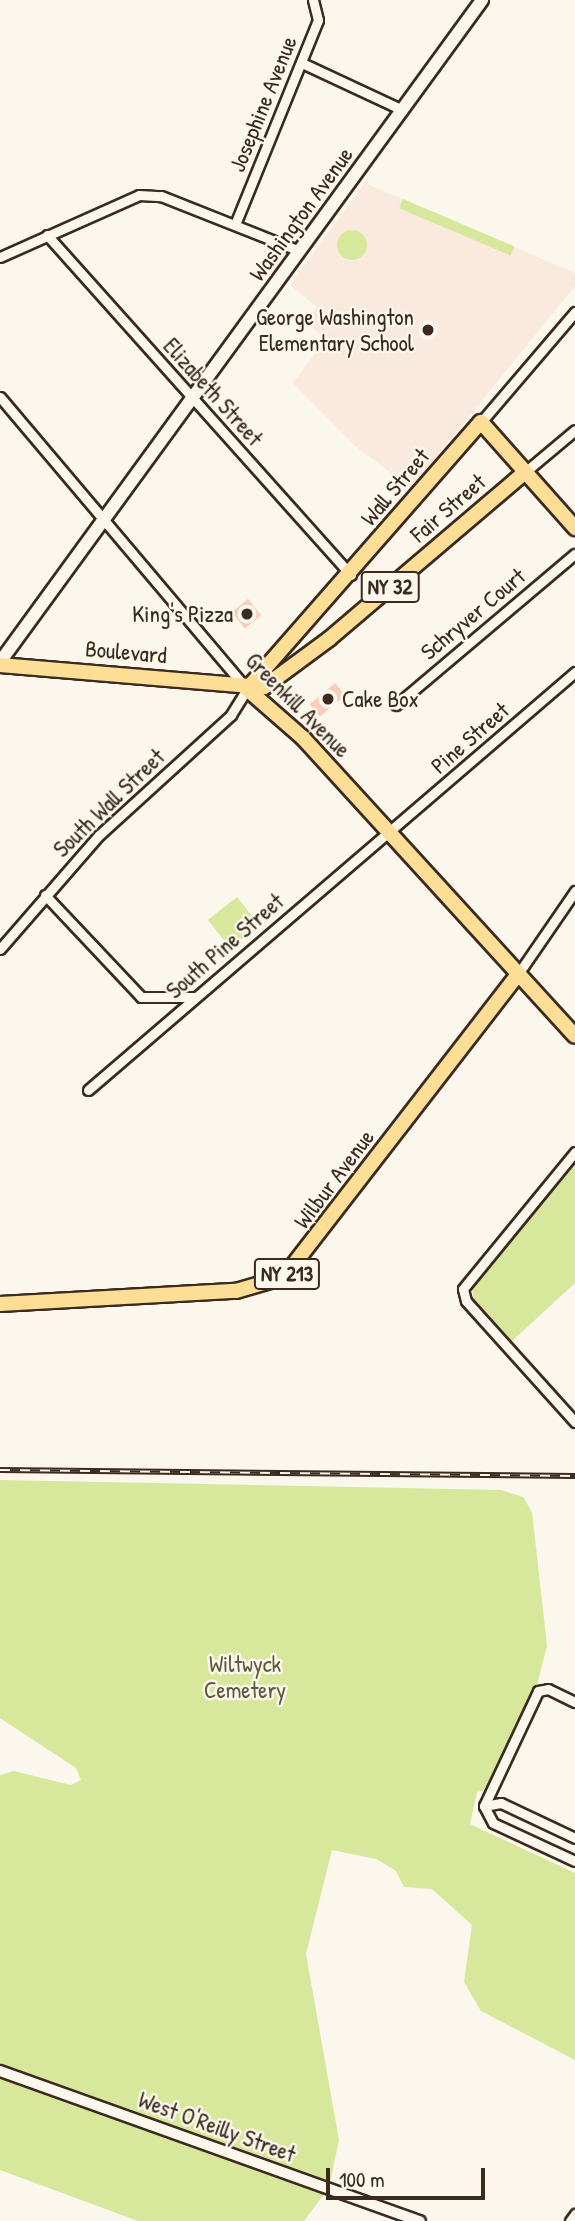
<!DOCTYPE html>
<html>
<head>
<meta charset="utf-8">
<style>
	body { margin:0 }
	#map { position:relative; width:575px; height:2221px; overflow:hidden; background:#fbf7ec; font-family:"Patrick Hand",sans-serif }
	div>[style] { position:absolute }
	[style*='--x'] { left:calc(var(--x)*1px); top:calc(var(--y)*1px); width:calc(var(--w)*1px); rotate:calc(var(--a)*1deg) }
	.built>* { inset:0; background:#faeadd }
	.green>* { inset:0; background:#d7e79b; transform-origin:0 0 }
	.round { border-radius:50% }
	.building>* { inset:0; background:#f8cdb9; transform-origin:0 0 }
	.roads { filter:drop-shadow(2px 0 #3b2a1e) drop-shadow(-2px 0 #3b2a1e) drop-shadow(0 2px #3b2a1e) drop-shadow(0 -2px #3b2a1e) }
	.minor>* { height:9px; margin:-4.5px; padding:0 4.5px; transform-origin:4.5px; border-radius:4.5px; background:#fbf7ec }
	.tertiary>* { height:10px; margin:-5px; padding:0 5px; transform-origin:5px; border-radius:5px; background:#fbf7ec }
	.secondary>* { height:12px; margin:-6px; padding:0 6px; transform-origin:6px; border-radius:6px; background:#fbf7ec }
	.primary>* { height:14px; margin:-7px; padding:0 7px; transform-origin:7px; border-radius:7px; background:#fdde96 }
	.rail>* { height:6px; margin-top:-3px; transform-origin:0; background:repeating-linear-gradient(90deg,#fbf7ec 0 10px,#3b2a1e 0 20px); box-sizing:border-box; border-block:2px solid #3b2a1e }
	.dots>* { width:19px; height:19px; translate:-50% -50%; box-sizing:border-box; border:4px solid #fbf7ec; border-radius:50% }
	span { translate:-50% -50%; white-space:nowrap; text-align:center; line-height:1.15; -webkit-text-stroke:5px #fbf7ec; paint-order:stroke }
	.shield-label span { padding:2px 5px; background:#fbf7ec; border:2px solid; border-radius:5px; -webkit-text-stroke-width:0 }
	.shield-label { font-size:21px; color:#3b2a1e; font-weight:700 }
	.street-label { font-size:23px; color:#3b2a1e }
	.poi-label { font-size:23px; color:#3b2a1e }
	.right { translate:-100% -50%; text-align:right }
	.left { translate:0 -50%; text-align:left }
	.park-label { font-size:23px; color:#62593d }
	.scale { position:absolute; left:326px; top:2168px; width:159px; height:32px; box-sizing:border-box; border:4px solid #3b2a1e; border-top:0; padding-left:9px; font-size:21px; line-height:24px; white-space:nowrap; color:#3b2a1e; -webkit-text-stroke:5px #fbf7ec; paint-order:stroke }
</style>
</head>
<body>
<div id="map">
	<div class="built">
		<div style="clip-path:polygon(365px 183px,575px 273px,575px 286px,411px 488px,355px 446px,293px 383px,326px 339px,307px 322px,317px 307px,290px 285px)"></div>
	</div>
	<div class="green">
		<div style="left:403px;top:199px;width:121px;height:10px;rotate:23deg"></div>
		<div class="round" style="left:337px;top:230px;width:30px;height:30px"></div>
		<div style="left:237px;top:897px;width:36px;height:37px;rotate:52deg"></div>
		<div style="clip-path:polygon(575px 1165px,575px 1283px,510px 1343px,474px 1302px,472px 1287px)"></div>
		<div style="clip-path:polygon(0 1480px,501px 1490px,523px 1497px,532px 1512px,547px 1646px,537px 1685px,486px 1790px,477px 1792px,470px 1824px,575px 1873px,575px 2060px,481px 2011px,464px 1982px,472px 1925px,432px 1889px,404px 1887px,396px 1871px,376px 1859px,332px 1850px,306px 1954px,339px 2140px,330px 2183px,0 2064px,0 1775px,14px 1771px,71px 1785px,81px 1780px,76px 1768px,0 1718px)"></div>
		<div style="clip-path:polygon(0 2078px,197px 2148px,324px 2194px,304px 2221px,138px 2221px,0 2170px)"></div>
	</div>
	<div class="building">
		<div style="left:248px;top:599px;width:21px;height:21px;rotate:51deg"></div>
		<div style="left:335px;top:683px;width:16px;height:33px;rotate:50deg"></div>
	</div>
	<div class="roads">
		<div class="minor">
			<div style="--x:302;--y:63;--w:111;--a:25"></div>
			<div style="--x:236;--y:222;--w:218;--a:-67.9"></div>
			<div style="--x:318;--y:20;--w:21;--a:-104"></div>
			<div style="--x:47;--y:235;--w:456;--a:48.2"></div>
			<div style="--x:0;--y:257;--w:152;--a:-24"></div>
			<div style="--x:139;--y:195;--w:22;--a:3"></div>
			<div style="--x:161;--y:196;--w:149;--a:21.6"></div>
			<div style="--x:0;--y:397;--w:382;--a:49.8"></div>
			<div style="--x:247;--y:689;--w:31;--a:122"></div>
			<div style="--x:231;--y:715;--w:178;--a:137.7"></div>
			<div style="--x:99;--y:835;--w:151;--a:131"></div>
			<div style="--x:481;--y:422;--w:145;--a:-49.5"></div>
			<div style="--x:525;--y:472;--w:65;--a:-40"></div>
			<div style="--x:396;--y:705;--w:234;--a:-40.2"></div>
			<div style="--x:45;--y:895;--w:140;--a:46.7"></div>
			<div style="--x:141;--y:997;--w:53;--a:0"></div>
			<div style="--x:518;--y:974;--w:101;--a:-55.5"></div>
			<div style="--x:88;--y:1090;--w:642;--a:-40.64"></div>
			<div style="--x:575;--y:1152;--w:177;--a:129.3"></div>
			<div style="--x:463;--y:1289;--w:12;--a:76"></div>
			<div style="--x:466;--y:1301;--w:163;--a:48"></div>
			<div style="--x:484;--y:1806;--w:127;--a:-64.8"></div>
			<div style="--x:538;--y:1691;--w:10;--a:-11"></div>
			<div style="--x:548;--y:1689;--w:30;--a:26"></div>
			<div style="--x:484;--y:1806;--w:19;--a:62"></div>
			<div style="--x:493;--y:1823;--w:90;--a:24.9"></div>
			<div style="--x:484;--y:1806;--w:17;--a:-10"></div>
			<div style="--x:501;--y:1803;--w:82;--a:25.3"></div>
			<div style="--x:570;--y:2221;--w:9;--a:-54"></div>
		</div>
		<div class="tertiary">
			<div style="--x:0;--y:2071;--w:446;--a:19.7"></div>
		</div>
		<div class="secondary">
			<div style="--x:0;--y:662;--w:819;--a:-53.94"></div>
		</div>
		<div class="primary">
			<div style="--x:0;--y:665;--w:265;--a:4.8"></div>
			<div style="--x:264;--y:687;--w:81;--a:-36.4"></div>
			<div style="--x:329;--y:639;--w:257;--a:-40.4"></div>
			<div style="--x:247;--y:689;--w:355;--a:-48.8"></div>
			<div style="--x:481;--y:422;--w:142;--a:48.4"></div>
			<div style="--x:247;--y:689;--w:74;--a:41.2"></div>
			<div style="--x:303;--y:738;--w:403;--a:47.6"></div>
			<div style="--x:0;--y:1304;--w:236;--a:-3.2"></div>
			<div style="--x:236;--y:1291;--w:50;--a:-16.3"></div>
			<div style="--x:284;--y:1277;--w:383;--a:-52.3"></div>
		</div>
	</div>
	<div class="rail">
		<div style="--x:0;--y:1470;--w:575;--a:0.6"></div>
	</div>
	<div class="dots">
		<div style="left:428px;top:330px;background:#3b2a1e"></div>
		<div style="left:247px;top:614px;background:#3b2a1e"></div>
		<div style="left:328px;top:699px;background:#3b2a1e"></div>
	</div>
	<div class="shield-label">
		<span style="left:390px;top:587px">NY 32</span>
		<span style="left:287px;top:1274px">NY 213</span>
	</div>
	<div class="street-label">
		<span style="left:263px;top:104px;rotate:-68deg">Josephine Avenue</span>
		<span style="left:301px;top:214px;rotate:-54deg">Washington Avenue</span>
		<span style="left:213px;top:392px;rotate:48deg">Elizabeth Street</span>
		<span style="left:395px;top:487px;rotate:-50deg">Wall Street</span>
		<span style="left:448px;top:508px;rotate:-41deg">Fair Street</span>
		<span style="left:473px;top:614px;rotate:-40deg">Schryver Court</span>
		<span style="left:126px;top:652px;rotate:5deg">Boulevard</span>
		<span style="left:298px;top:705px;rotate:45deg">Greenkill Avenue</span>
		<span style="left:470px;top:738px;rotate:-41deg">Pine Street</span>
		<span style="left:109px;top:803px;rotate:-44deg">South Wall Street</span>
		<span style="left:225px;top:946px;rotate:-41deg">South Pine Street</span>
		<span style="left:334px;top:1179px;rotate:-53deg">Wilbur Avenue</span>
		<span style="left:217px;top:2127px;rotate:20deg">West O'Reilly Street</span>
	</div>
	<div class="poi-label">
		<span class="right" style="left:414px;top:330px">George Washington<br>Elementary School</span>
		<span class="right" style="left:233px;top:614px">King's Pizza</span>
		<span class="left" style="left:342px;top:699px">Cake Box</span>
	</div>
	<div class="park-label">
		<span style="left:245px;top:1677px">Wiltwyck<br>Cemetery</span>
	</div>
	<div class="scale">100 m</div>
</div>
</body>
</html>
